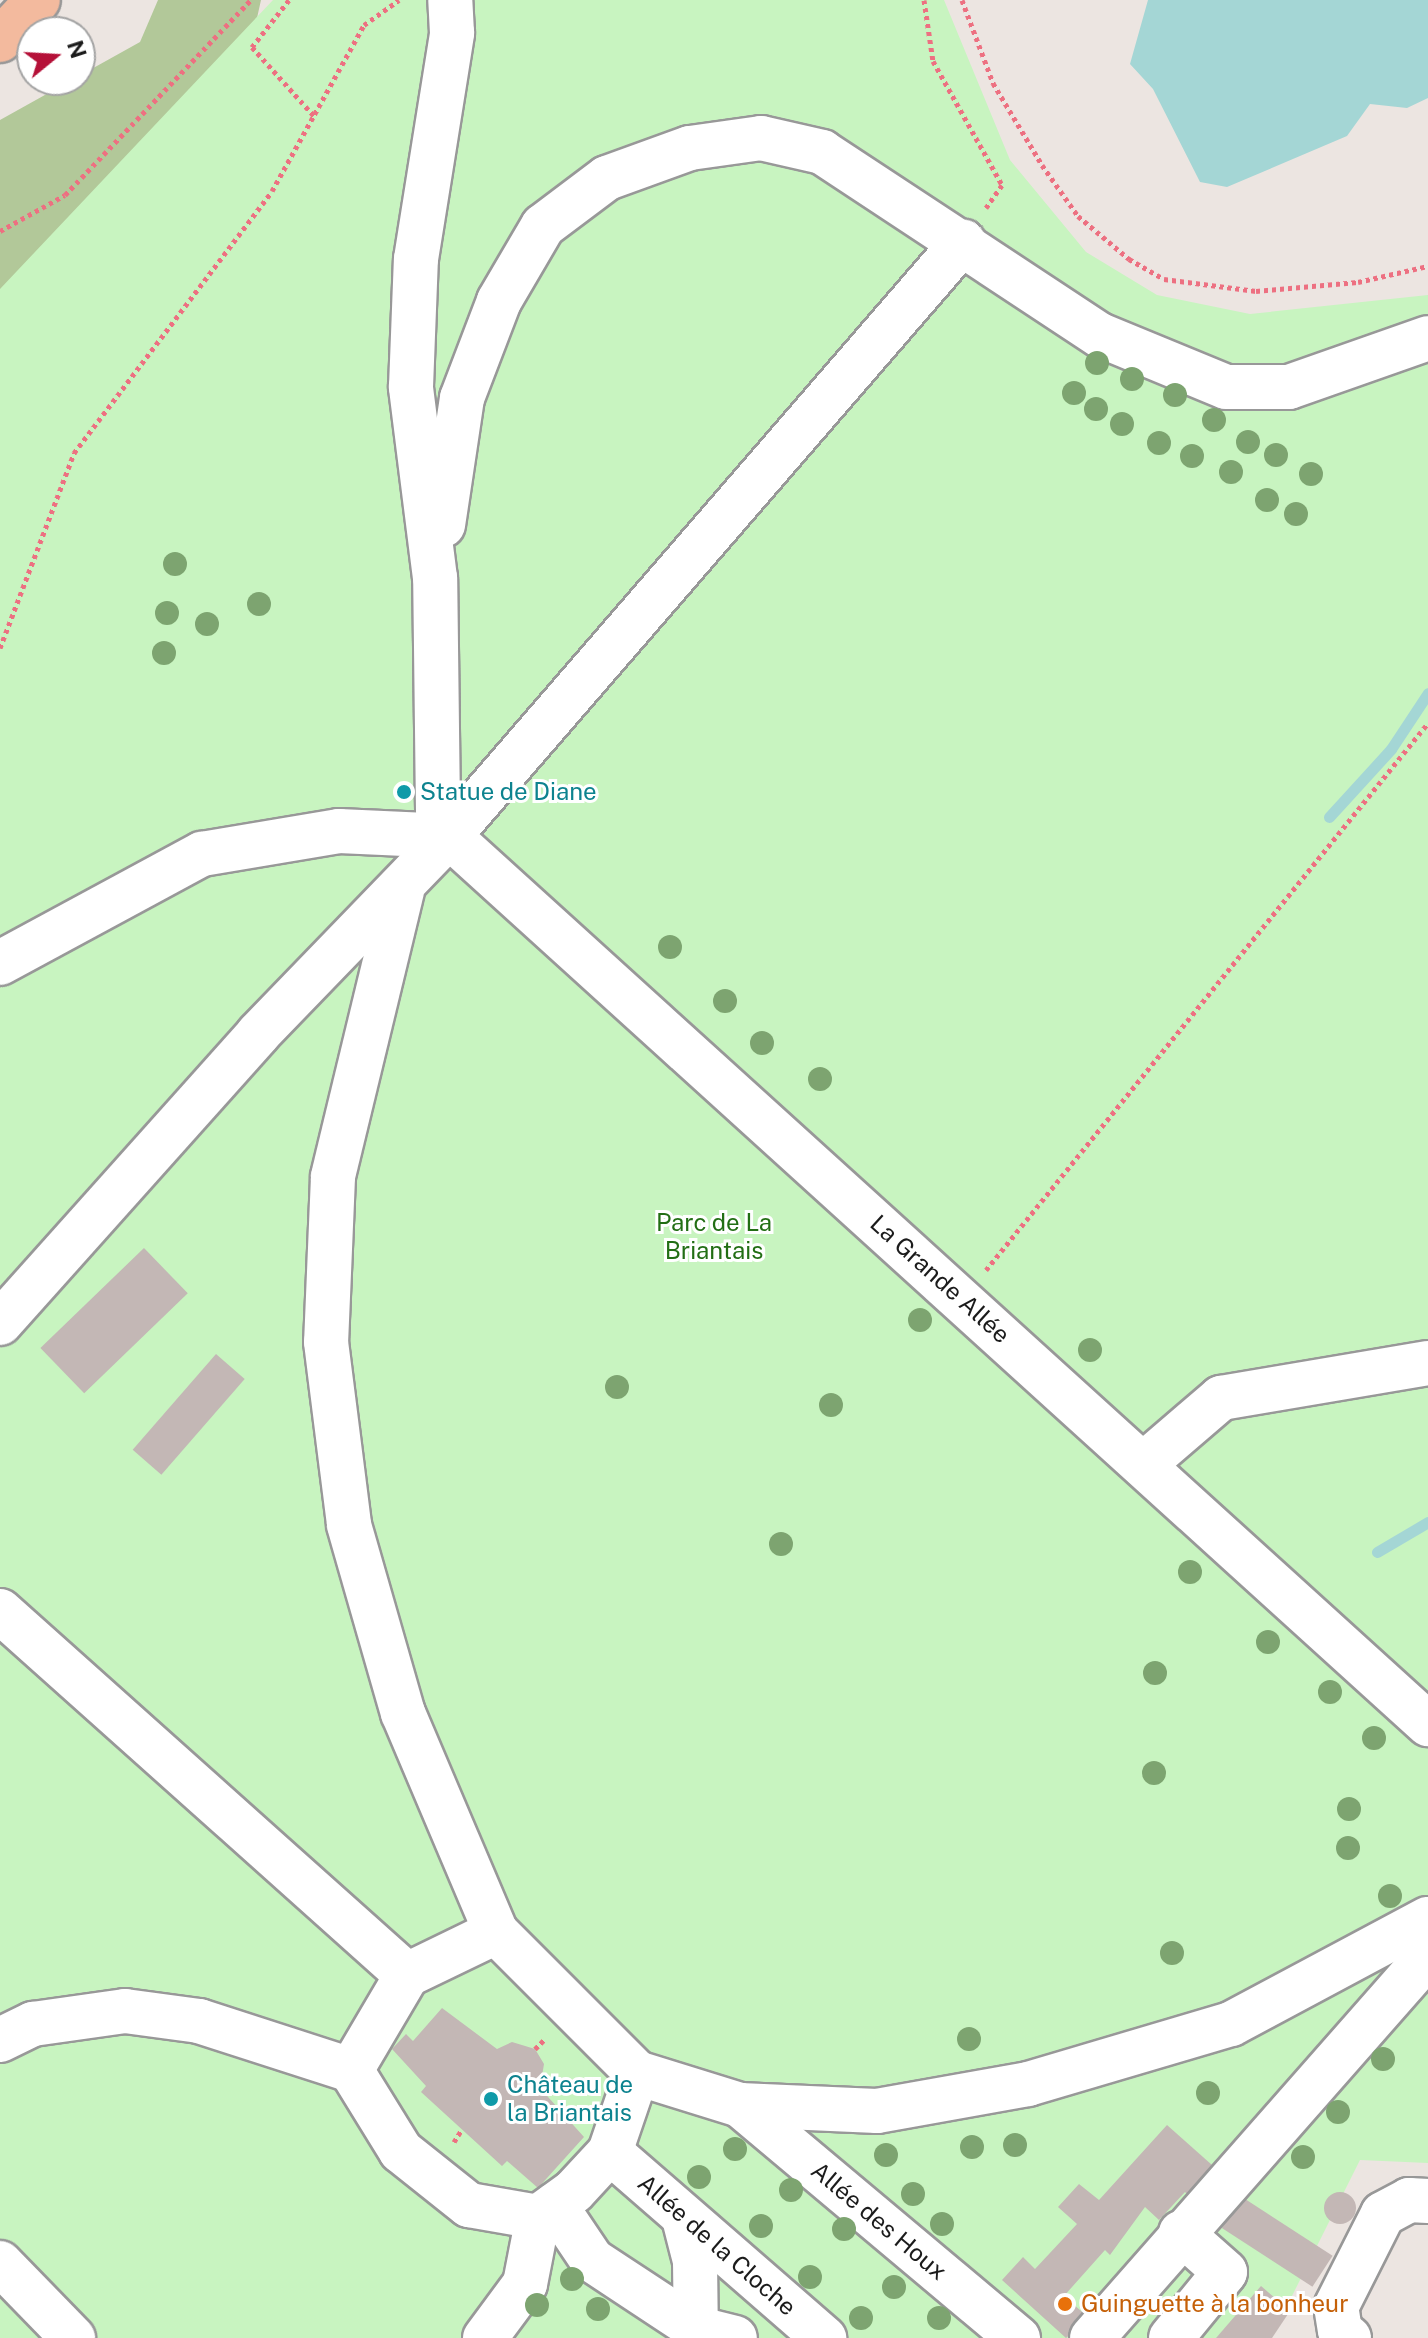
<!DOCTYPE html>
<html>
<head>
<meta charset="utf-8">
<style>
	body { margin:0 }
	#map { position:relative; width:1428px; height:2338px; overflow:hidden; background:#ece5e1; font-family:"Public Sans",sans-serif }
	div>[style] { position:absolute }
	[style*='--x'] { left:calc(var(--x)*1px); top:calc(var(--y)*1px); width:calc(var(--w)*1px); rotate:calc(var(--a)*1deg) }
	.forest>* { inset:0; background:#b2c899 }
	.park>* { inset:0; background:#c8f4c0 }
	.water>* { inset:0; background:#a4d6d5 }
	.stream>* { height:11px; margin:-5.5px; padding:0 5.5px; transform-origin:5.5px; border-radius:5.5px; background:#a4d6d5 }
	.building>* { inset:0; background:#c3b7b5; transform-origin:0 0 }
	.round { border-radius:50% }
	.path>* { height:5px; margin-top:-2.5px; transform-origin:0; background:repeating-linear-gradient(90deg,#ed7081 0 4px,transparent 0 8px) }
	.roads { filter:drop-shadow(2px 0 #989898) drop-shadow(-2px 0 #989898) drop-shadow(0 2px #989898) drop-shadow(0 -2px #989898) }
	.minor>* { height:44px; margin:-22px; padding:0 22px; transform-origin:22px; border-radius:22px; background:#fff }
	.major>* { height:44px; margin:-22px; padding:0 22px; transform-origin:22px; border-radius:22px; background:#f3ba9e }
	.trees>* { width:24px; height:24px; margin:-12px; border-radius:50%; background:#7da470 }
	.dots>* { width:22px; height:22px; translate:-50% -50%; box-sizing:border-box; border:4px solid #fff; border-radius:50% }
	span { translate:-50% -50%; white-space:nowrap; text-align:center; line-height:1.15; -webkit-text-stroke:6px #fff; paint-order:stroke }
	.culture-label { font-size:24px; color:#0d838f }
	.left { translate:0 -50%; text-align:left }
	.park-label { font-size:24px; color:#226e14 }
	.street-label { font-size:24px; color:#1b1b1b }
	.food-label { font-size:24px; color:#c56008 }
	.north { position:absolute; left:16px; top:16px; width:80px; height:80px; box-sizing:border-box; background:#fff; border:2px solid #a4a4a4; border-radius:50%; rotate:72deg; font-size:22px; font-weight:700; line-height:32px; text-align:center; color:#1b1b1b }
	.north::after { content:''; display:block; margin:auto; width:28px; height:36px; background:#b51038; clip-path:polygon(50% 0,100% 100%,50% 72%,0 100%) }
</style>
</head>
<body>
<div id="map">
	<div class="forest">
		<div style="clip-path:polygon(158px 0,261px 0,257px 18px,0 383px,0 120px,140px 42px)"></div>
	</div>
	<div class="park">
		<div style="clip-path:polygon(273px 0,944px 0,1010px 160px,1086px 252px,1157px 295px,1250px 314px,1428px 295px,1428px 2163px,1360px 2160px,1271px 2338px,0 2338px,0 289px)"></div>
	</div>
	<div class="water">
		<div style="clip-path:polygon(1148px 0,1428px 0,1428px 98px,1407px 108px,1370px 104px,1347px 136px,1227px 187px,1200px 182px,1153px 89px,1130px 64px)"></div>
	</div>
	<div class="stream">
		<div style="--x:1329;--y:817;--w:92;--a:-47.6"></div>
		<div style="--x:1391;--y:749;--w:67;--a:-56.5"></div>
		<div style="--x:1377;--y:1552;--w:59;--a:-30.5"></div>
	</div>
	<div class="building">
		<div style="left:144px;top:1248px;width:63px;height:144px;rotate:46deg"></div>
		<div style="left:216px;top:1354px;width:38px;height:127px;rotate:41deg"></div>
		<div style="clip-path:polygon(442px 2008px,497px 2049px,512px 2042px,535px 2049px,544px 2064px,540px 2088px,584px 2137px,538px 2188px,507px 2161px,502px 2166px,421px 2092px,426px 2086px,392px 2049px,406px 2034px,413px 2041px)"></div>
		<div style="clip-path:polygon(1167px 2125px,1221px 2173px,1195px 2202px,1185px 2192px,1159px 2220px,1145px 2207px,1110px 2255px,1105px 2250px,1064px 2296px,1089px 2318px,1066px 2338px,1002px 2280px,1023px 2257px,1035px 2269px,1077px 2224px,1058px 2207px,1079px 2184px,1099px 2200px)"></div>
		<div class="round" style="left:1324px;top:2192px;width:32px;height:32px"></div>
		<div style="left:1242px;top:2197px;width:108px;height:37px;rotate:33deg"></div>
		<div style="clip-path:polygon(1261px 2286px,1290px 2311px,1272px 2338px,1216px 2338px)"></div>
	</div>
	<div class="path">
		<div style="--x:289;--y:0;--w:60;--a:128.2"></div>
		<div style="--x:252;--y:47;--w:94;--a:48"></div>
		<div style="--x:924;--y:0;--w:62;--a:81.6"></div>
		<div style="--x:933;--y:61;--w:142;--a:60.9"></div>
		<div style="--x:1002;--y:185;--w:28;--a:125"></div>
		<div style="--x:962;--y:0;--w:89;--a:69.5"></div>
		<div style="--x:993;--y:83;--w:96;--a:59.1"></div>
		<div style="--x:1042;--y:165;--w:62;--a:54.8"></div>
		<div style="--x:1078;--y:216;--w:67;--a:40.1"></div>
		<div style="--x:1129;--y:259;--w:40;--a:29.7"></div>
		<div style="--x:1164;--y:279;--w:93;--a:7.4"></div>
		<div style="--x:1256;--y:291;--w:102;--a:-5"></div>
		<div style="--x:1358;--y:282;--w:72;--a:-12.9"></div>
		<div style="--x:0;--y:231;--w:74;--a:-29"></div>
		<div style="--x:65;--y:195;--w:269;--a:-46.4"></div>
		<div style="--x:0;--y:648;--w:209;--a:-69.2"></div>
		<div style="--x:74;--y:453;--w:328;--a:-52.9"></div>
		<div style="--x:272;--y:191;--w:190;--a:-61"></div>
		<div style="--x:364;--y:25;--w:43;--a:-35.5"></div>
		<div style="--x:986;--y:1270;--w:703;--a:-51.06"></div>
		<div style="--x:535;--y:2049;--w:14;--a:-45"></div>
		<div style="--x:454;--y:2142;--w:15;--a:-58"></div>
	</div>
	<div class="roads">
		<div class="minor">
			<div style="--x:443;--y:525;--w:128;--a:-81.5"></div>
			<div style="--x:462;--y:398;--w:104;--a:-69.1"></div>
			<div style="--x:499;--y:301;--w:87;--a:-59.6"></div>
			<div style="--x:543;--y:226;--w:80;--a:-36.9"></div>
			<div style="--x:607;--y:178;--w:88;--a:-19.9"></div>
			<div style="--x:690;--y:148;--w:72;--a:-8"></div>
			<div style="--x:761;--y:138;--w:63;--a:12.9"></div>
			<div style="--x:822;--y:152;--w:333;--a:33.4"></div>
			<div style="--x:1100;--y:335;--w:136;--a:22.4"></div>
			<div style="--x:1226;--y:387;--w:63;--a:0"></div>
			<div style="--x:1289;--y:387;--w:147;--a:-19.4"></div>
			<div style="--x:449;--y:836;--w:1322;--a:42.21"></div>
			<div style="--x:449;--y:836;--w:786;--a:-49.13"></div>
			<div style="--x:402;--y:891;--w:294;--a:103.6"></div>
			<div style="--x:333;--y:1177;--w:165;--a:92.4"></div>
			<div style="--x:326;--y:1342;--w:184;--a:82.8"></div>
			<div style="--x:349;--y:1525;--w:196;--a:74"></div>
			<div style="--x:403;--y:1713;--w:238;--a:67"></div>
			<div style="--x:496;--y:1932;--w:199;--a:45"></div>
			<div style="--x:637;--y:2073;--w:108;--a:17.3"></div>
			<div style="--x:740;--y:2105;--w:137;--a:2.5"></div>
			<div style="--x:877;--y:2111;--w:153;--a:-10.1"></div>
			<div style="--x:1028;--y:2084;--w:212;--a:-16.5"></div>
			<div style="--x:1231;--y:2024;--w:223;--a:-28.1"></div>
			<div style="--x:0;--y:963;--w:230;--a:-28.4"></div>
			<div style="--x:202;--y:854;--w:139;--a:-9.5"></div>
			<div style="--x:339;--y:831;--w:110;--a:2.6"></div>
			<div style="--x:0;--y:1323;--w:387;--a:-48.2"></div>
			<div style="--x:258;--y:1034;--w:275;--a:-46"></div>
			<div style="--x:449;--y:836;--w:28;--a:-113"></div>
			<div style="--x:438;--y:810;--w:232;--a:-90.7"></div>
			<div style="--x:435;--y:578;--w:193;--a:-97.2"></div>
			<div style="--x:411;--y:387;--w:128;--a:-87.8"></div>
			<div style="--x:416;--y:259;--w:229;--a:-80.9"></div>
			<div style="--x:452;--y:33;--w:33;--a:-93"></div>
			<div style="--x:1143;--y:1465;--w:103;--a:-40.7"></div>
			<div style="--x:1221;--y:1398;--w:210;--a:-9.6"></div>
			<div style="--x:0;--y:1611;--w:546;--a:41.81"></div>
			<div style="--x:407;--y:1975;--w:99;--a:-25.8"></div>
			<div style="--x:407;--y:1975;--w:110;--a:120.5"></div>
			<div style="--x:351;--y:2070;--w:95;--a:58.3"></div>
			<div style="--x:401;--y:2151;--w:87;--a:38.5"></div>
			<div style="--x:469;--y:2205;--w:70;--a:9.9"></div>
			<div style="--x:538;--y:2217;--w:44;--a:-35.8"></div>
			<div style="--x:574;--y:2191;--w:53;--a:-47.3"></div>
			<div style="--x:610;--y:2152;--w:83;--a:-71.1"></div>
			<div style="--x:0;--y:2040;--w:37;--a:-26"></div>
			<div style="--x:33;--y:2024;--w:93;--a:-8"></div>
			<div style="--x:125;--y:2011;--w:75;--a:7.7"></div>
			<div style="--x:199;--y:2021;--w:160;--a:17.9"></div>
			<div style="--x:740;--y:2105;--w:363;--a:40"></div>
			<div style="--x:610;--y:2152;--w:284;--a:41"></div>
			<div style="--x:555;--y:2205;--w:66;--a:56.1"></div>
			<div style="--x:592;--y:2260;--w:123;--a:33.4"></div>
			<div style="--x:695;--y:2328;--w:41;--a:14"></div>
			<div style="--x:684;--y:2218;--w:44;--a:75.7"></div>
			<div style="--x:695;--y:2261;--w:77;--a:89.3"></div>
			<div style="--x:0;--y:2263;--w:105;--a:45.8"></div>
			<div style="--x:485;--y:2338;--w:67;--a:-53.5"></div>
			<div style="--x:525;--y:2284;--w:68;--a:-79"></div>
			<div style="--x:1092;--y:2338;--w:509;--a:-48.67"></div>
			<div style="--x:1171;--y:2338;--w:85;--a:-50.7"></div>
			<div style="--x:1225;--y:2272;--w:59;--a:-138.4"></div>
			<div style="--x:1349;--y:2338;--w:11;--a:-142"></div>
			<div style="--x:1340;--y:2331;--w:24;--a:-99"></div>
			<div style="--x:1336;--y:2307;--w:104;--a:-63.2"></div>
			<div style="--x:1383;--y:2214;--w:30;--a:-28"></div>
			<div style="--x:1409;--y:2200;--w:19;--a:3"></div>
		</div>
		<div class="major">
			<div style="--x:0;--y:40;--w:55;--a:-46.5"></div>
		</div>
	</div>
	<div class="trees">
		<div style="left:1097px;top:363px"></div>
		<div style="left:1132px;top:379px"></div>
		<div style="left:1074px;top:393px"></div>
		<div style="left:1175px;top:395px"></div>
		<div style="left:1096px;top:409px"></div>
		<div style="left:1214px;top:420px"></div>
		<div style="left:1122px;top:424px"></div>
		<div style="left:1248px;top:442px"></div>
		<div style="left:1159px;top:443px"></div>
		<div style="left:1276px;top:455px"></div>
		<div style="left:1192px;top:456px"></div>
		<div style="left:1231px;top:472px"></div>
		<div style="left:1311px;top:474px"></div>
		<div style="left:1267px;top:500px"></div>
		<div style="left:1296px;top:514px"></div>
		<div style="left:175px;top:564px"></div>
		<div style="left:259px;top:604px"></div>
		<div style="left:167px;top:613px"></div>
		<div style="left:207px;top:624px"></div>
		<div style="left:164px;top:653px"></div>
		<div style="left:670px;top:947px"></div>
		<div style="left:725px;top:1001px"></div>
		<div style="left:762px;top:1043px"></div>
		<div style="left:820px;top:1079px"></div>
		<div style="left:920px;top:1320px"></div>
		<div style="left:1090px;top:1350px"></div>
		<div style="left:617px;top:1387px"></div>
		<div style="left:831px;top:1405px"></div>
		<div style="left:781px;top:1544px"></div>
		<div style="left:1190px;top:1572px"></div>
		<div style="left:1268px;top:1642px"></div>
		<div style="left:1155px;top:1673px"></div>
		<div style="left:1330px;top:1692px"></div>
		<div style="left:1374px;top:1738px"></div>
		<div style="left:1154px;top:1773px"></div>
		<div style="left:1349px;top:1809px"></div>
		<div style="left:1348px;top:1848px"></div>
		<div style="left:1390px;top:1896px"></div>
		<div style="left:1172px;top:1953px"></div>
		<div style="left:969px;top:2039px"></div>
		<div style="left:1383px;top:2059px"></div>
		<div style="left:1208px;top:2093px"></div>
		<div style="left:1338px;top:2112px"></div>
		<div style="left:1015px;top:2145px"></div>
		<div style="left:972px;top:2147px"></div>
		<div style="left:735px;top:2149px"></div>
		<div style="left:886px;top:2155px"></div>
		<div style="left:1303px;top:2157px"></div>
		<div style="left:699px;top:2177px"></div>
		<div style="left:791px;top:2190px"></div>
		<div style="left:913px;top:2194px"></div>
		<div style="left:942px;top:2224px"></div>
		<div style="left:761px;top:2226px"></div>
		<div style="left:844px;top:2229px"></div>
		<div style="left:810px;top:2277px"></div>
		<div style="left:572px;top:2279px"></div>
		<div style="left:894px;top:2287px"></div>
		<div style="left:537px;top:2305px"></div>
		<div style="left:598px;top:2309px"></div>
		<div style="left:861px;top:2318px"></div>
		<div style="left:939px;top:2318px"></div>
	</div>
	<div class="dots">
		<div style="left:404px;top:792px;background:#0f9aa8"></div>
		<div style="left:491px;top:2099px;background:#0f9aa8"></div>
		<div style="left:1065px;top:2304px;background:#e8710a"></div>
	</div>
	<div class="culture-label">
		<span class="left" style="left:420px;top:792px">Statue de Diane</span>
		<span class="left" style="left:507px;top:2099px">Château de<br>la Briantais</span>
	</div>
	<div class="park-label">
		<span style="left:714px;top:1237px">Parc de La<br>Briantais</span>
	</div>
	<div class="street-label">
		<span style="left:940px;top:1279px;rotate:42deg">La Grande Allée</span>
		<span style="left:879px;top:2221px;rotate:40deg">Allée des Houx</span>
		<span style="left:717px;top:2245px;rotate:41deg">Allée de la Cloche</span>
	</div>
	<div class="food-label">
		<span class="left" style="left:1081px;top:2304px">Guinguette à la bonheur</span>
	</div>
	<div class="north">N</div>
</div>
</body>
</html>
